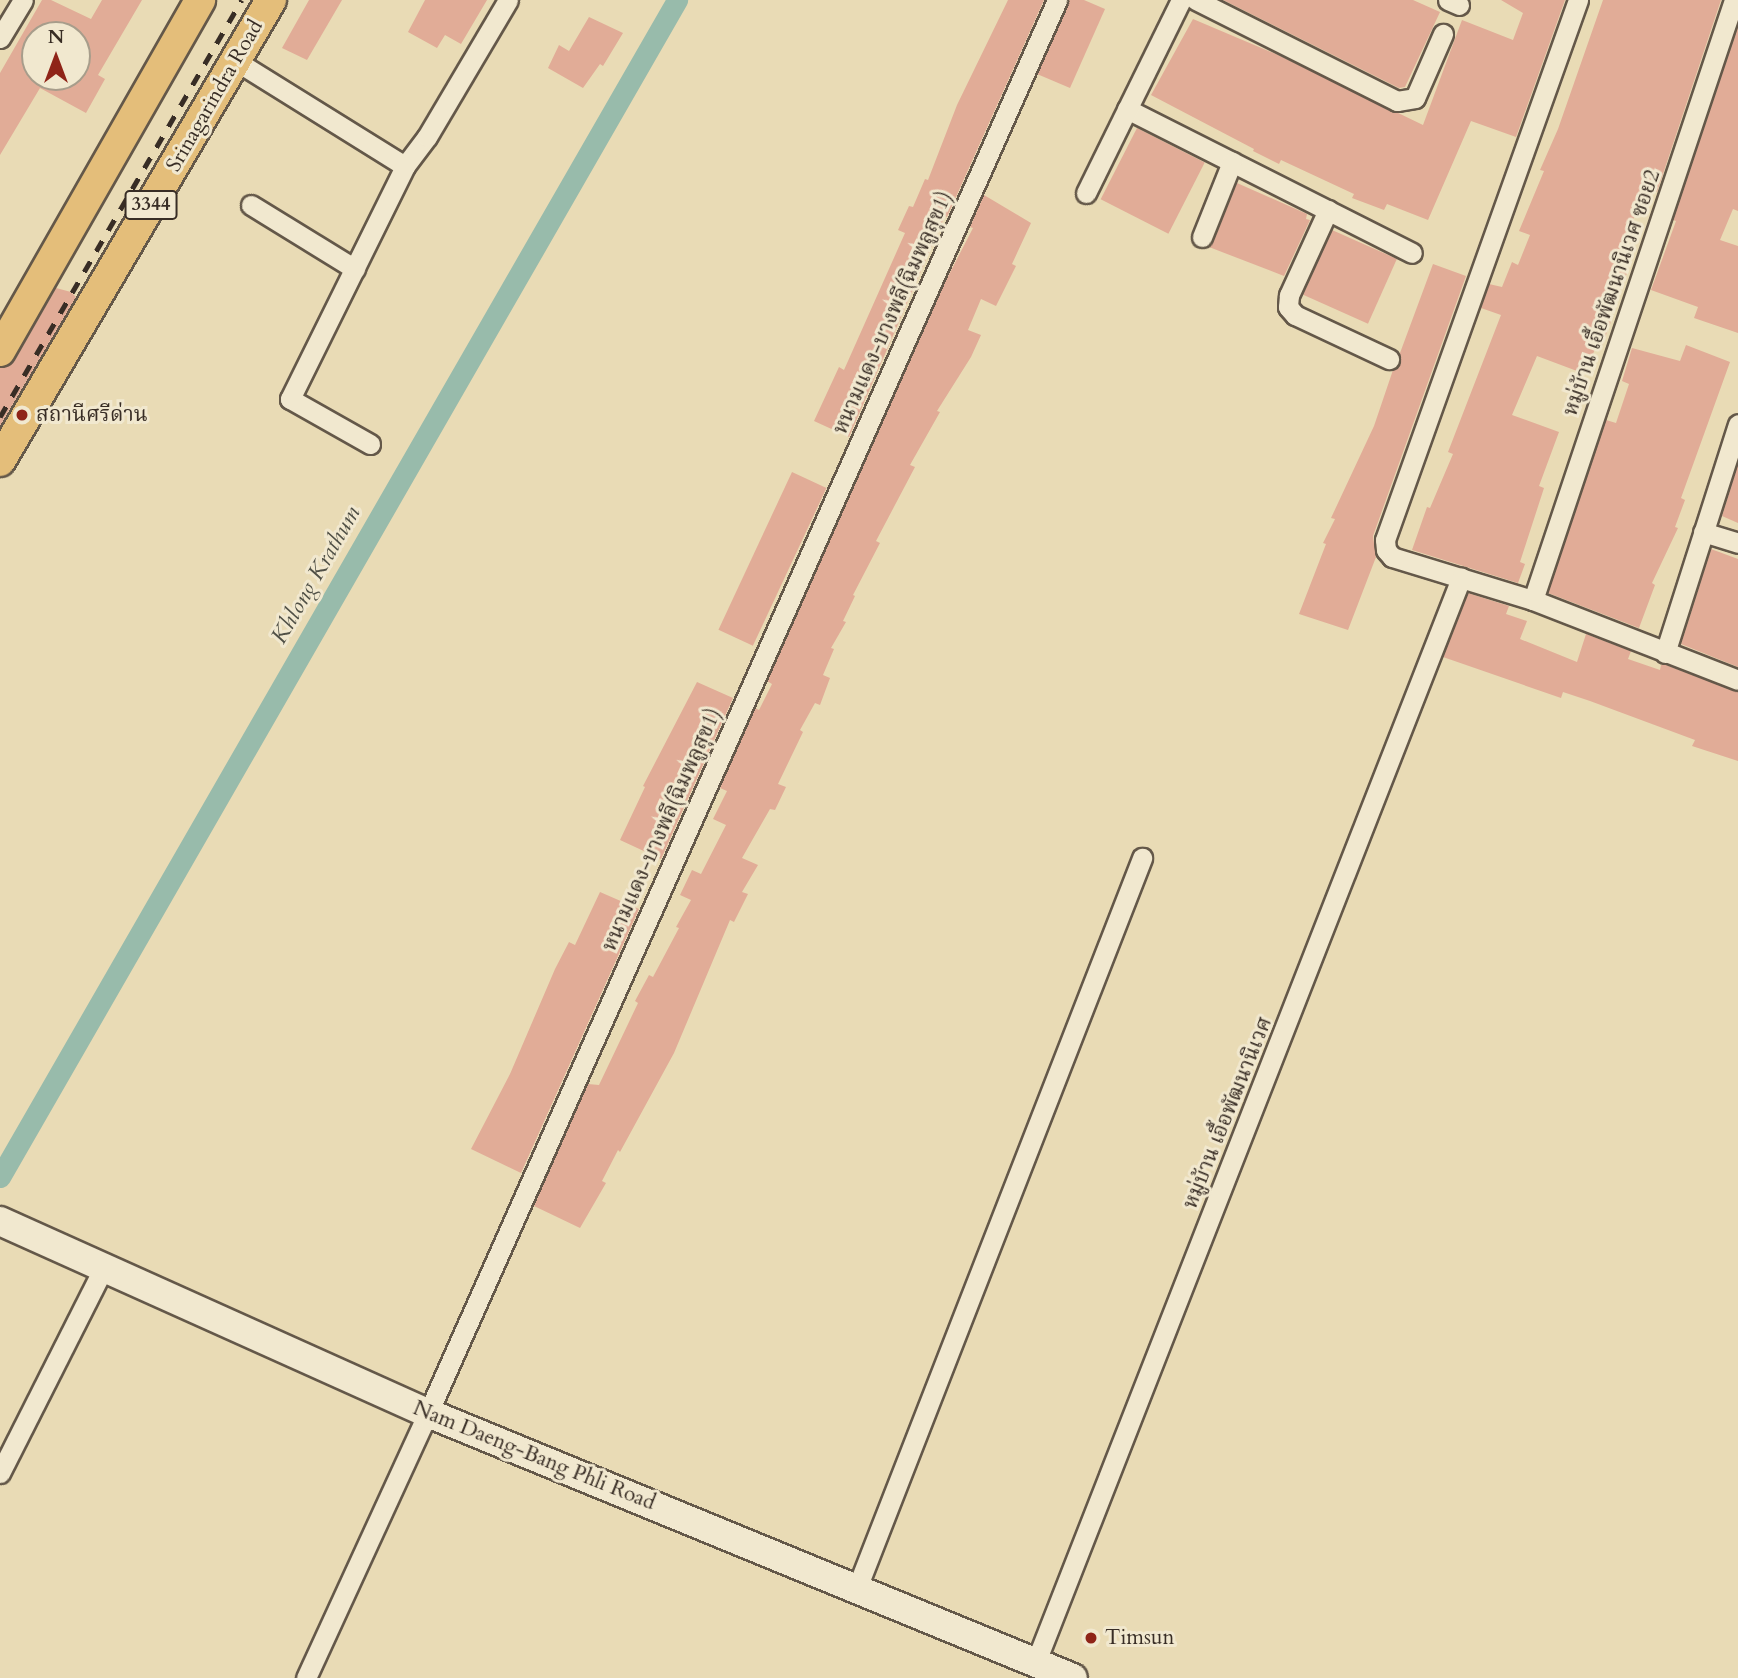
<!DOCTYPE html>
<html>
<head>
<meta charset="utf-8">
<style>
	body { margin:0 }
	#map { position:relative; width:1738px; height:1678px; overflow:hidden; background:#e9dbb5; font-family:Cardo,"Noto Serif Thai",serif }
	div>[style] { position:absolute }
	[style*='--x'] { left:calc(var(--x)*1px); top:calc(var(--y)*1px); width:calc(var(--w)*1px); rotate:calc(var(--a)*1deg) }
	.canal>* { height:21px; margin:-10.5px; padding:0 10.5px; transform-origin:10.5px; border-radius:10.5px; background:#98bbab }
	.building>* { inset:0; background:#e1ac97; transform-origin:0 0 }
	.roads { filter:drop-shadow(2px 0 #645849) drop-shadow(-2px 0 #645849) drop-shadow(0 2px #645849) drop-shadow(0 -2px #645849) }
	.street>* { height:19px; margin:-9.5px; padding:0 9.5px; transform-origin:9.5px; border-radius:9.5px; background:#f1e8cf }
	.secondary>* { height:28px; margin:-14px; padding:0 14px; transform-origin:14px; border-radius:14px; background:#f1e8cf }
	.primary>* { height:30px; margin:-15px; padding:0 15px; transform-origin:15px; border-radius:15px; background:#e4be7a }
	.rail>* { height:5px; margin-top:-2.5px; transform-origin:0; background:repeating-linear-gradient(90deg,#382d25 0 12px,transparent 0 24px) }
	.dots>* { width:19px; height:19px; translate:-50% -50%; box-sizing:border-box; border:4px solid #f1e8cf; border-radius:50% }
	span { translate:-50% -50%; white-space:nowrap; text-align:center; line-height:1.15; -webkit-text-stroke:6px #f1e8cf; paint-order:stroke }
	.shield-label span { padding:2px 5px; background:#f1e8cf; border:2px solid; border-radius:5px; -webkit-text-stroke-width:0 }
	.shield-label { font-size:19px; color:#382d25; font-weight:700 }
	.street-label { font-size:21px; color:#382d25 }
	.poi-label { font-size:21px; color:#382d25 }
	.left { translate:0 -50%; text-align:left }
	.water-label { font-size:23px; color:#505046; font-style:italic }
	.north { position:absolute; left:21px; top:21px; width:70px; height:70px; box-sizing:border-box; background:#f1e8cf; border:2px solid #a79d8b; border-radius:50%; rotate:0deg; font-size:19px; font-weight:700; line-height:28px; text-align:center; color:#382d25 }
	.north::after { content:''; display:block; margin:auto; width:24px; height:32px; background:#8f2418; clip-path:polygon(50% 0,100% 100%,50% 72%,0 100%) }
</style>
</head>
<body>
<div id="map">
	<div class="canal">
		<div style="--x:0;--y:1177;--w:1358;--a:-60.09"></div>
	</div>
	<div class="building">
		<div style="clip-path:polygon(evenodd,42px 0,51px 0,91px 19px,102px 0,142px 0,98px 75px,105px 79px,86px 113px,40px 88px,0 155px,0 73px,42px 0,35px 35px,77px 35px,77px 77px,35px 77px,35px 35px)"></div>
		<div style="clip-path:polygon(309px 0,342px 0,307px 60px,282px 48px)"></div>
		<div style="clip-path:polygon(425px 0,487px 0,461px 44px,445px 35px,437px 48px,408px 32px)"></div>
		<div style="clip-path:polygon(1008px 0,1044px 0,947px 217px,945px 216px,849px 437px,814px 421px,839px 367px,844px 370px,905px 233px,898px 230px,909px 206px,913px 207px,925px 179px,928px 180px,957px 105px)"></div>
		<div style="clip-path:polygon(1069px 0,1084px 0,1105px 9px,1070px 88px,1037px 74px)"></div>
		<div style="clip-path:polygon(1223px 0,1413px 0,1440px 12px,1405px 87px,1399px 88px)"></div>
		<div style="clip-path:polygon(1501px 0,1565px 0,1516px 137px,1471px 121px,1428px 220px,1387px 204px,1384px 210px,1352px 198px,1354px 194px,1281px 160px,1279px 164px,1253px 151px,1254px 149px,1151px 95px,1193px 19px,1278px 55px,1423px 125px,1462px 20px,1513px 40px,1523px 13px)"></div>
		<div style="clip-path:polygon(1603px 0,1721px 0,1657px 192px,1647px 188px,1612px 268px,1627px 273px,1619px 292px,1615px 291px,1606px 314px,1613px 316px,1600px 351px,1595px 349px,1585px 374px,1537px 356px,1512px 415px,1559px 432px,1539px 486px,1544px 488px,1520px 562px,1525px 564px,1518px 583px,1412px 550px,1427px 507px,1430px 508px,1453px 454px,1448px 452px,1501px 315px,1481px 308px,1489px 284px,1502px 287px,1512px 262px,1518px 265px,1530px 235px,1519px 231px,1544px 171px,1540px 170px,1558px 129px)"></div>
		<div style="clip-path:polygon(589px 17px,623px 33px,603px 66px,600px 64px,583px 88px,548px 68px,559px 45px,569px 51px)"></div>
		<div style="clip-path:polygon(1738px 27px,1738px 211px,1733px 209px,1720px 240px,1738px 246px,1738px 333px,1694px 318px,1698px 307px,1651px 290px,1676px 221px,1673px 220px)"></div>
		<div style="left:1137px;top:128px;width:76px;height:80px;rotate:27deg"></div>
		<div style="clip-path:polygon(1237px 183px,1307px 214px,1306px 219px,1310px 220px,1284px 276px,1209px 247px)"></div>
		<div style="clip-path:polygon(984px 195px,1031px 223px,1012px 264px,1016px 266px,996px 306px,981px 299px,968px 330px,981px 335px,971px 357px,937px 411px,940px 412px,910px 465px,915px 467px,876px 541px,880px 543px,853px 595px,855px 596px,843px 621px,846px 622px,831px 648px,834px 649px,823px 675px,830px 678px,820px 705px,815px 703px,800px 730px,803px 732px,778px 784px,786px 787px,775px 810px,770px 809px,742px 858px,758px 865px,742px 892px,748px 894px,734px 922px,730px 920px,674px 1053px,620px 1152px,618px 1150px,602px 1181px,606px 1183px,580px 1228px,534px 1206px,588px 1084px,599px 1085px,638px 1003px,635px 1001px,649px 975px,653px 977px,679px 928px,676px 927px,691px 900px,680px 895px,692px 870px,701px 874px,726px 825px,713px 819px,727px 791px,720px 788px,755px 708px,759px 710px,772px 684px,767px 681px,941px 290px,973px 228px,970px 227px)"></div>
		<div style="left:1332px;top:230px;width:71px;height:71px;rotate:24deg"></div>
		<div style="clip-path:polygon(1433px 264px,1466px 276px,1373px 536px,1376px 557px,1348px 630px,1299px 614px,1326px 544px,1323px 543px,1335px 519px,1331px 518px,1374px 426px,1393px 370px,1400px 364px,1400px 353px)"></div>
		<div style="clip-path:polygon(56px 288px,71px 292px,76px 297px,0 426px,0 368px,15px 360px)"></div>
		<div style="clip-path:polygon(1686px 345px,1730px 362px,1681px 498px,1685px 500px,1675px 527px,1678px 528px,1652px 583px,1655px 585px,1639px 628px,1548px 593px,1606px 420px,1616px 423px,1629px 384px,1622px 381px,1632px 348px,1680px 361px)"></div>
		<div style="clip-path:polygon(1738px 464px,1738px 523px,1722px 516px)"></div>
		<div style="left:792px;top:472px;width:38px;height:174px;rotate:25deg"></div>
		<div style="clip-path:polygon(1711px 549px,1738px 559px,1738px 667px,1681px 644px)"></div>
		<div style="clip-path:polygon(1468px 593px,1509px 606px,1506px 614px,1527px 621px,1520px 639px,1577px 662px,1586px 634px,1631px 651px,1628px 659px,1660px 670px,1661px 665px,1666px 665px,1738px 692px,1738px 761px,1692px 746px,1695px 740px,1590px 701px,1563px 692px,1561px 698px,1443px 657px)"></div>
		<div style="clip-path:polygon(697px 682px,733px 698px,661px 859px,620px 840px,645px 787px,643px 786px)"></div>
		<div style="clip-path:polygon(600px 892px,639px 909px,521px 1173px,471px 1149px,510px 1074px,555px 969px,569px 942px,575px 945px)"></div>
	</div>
	<div class="roads">
		<div class="street">
			<div style="--x:1196;--y:0;--w:225;--a:26.7"></div>
			<div style="--x:1397;--y:101;--w:18;--a:-9"></div>
			<div style="--x:1415;--y:98;--w:70;--a:-66.4"></div>
			<div style="--x:1448;--y:0;--w:12;--a:24"></div>
			<div style="--x:1578;--y:0;--w:573;--a:109.67"></div>
			<div style="--x:1385;--y:540;--w:10;--a:84"></div>
			<div style="--x:1386;--y:550;--w:9;--a:49"></div>
			<div style="--x:1392;--y:557;--w:147;--a:17"></div>
			<div style="--x:1533;--y:600;--w:220;--a:21.3"></div>
			<div style="--x:0;--y:38;--w:44;--a:-58.8"></div>
			<div style="--x:236;--y:61;--w:199;--a:31.9"></div>
			<div style="--x:405;--y:166;--w:36;--a:-53"></div>
			<div style="--x:427;--y:137;--w:159;--a:-59.4"></div>
			<div style="--x:1127;--y:109;--w:319;--a:26.8"></div>
			<div style="--x:1086;--y:193;--w:215;--a:-63.8"></div>
			<div style="--x:251;--y:205;--w:122;--a:31.6"></div>
			<div style="--x:1328;--y:210;--w:94;--a:114.6"></div>
			<div style="--x:1289;--y:295;--w:12;--a:95"></div>
			<div style="--x:1288;--y:307;--w:11;--a:49"></div>
			<div style="--x:1295;--y:315;--w:104;--a:25.1"></div>
			<div style="--x:1202;--y:237;--w:81;--a:-68.2"></div>
			<div style="--x:370;--y:444;--w:92;--a:-150.6"></div>
			<div style="--x:290;--y:399;--w:260;--a:-63.7"></div>
			<div style="--x:1703;--y:532;--w:37;--a:17"></div>
			<div style="--x:1533;--y:600;--w:633;--a:-71.48"></div>
			<div style="--x:1665;--y:653;--w:240;--a:-72.3"></div>
			<div style="--x:0;--y:1473;--w:229;--a:-63.2"></div>
			<div style="--x:857;--y:1588;--w:784;--a:-68.67"></div>
			<div style="--x:1035;--y:1664;--w:1167;--a:-68.58"></div>
			<div style="--x:306;--y:1678;--w:292;--a:-65.3"></div>
			<div style="--x:428;--y:1413;--w:1547;--a:-66"></div>
		</div>
		<div class="secondary">
			<div style="--x:0;--y:1221;--w:469;--a:24.2"></div>
			<div style="--x:428;--y:1413;--w:697;--a:22.34"></div>
		</div>
		<div class="primary">
			<div style="--x:0;--y:351;--w:404;--a:-60.3"></div>
			<div style="--x:0;--y:461;--w:535;--a:-59.55"></div>
		</div>
	</div>
	<div class="rail">
		<div style="--x:0;--y:417;--w:482;--a:-59.9"></div>
	</div>
	<div class="dots">
		<div style="left:22px;top:415px;background:#8f2418"></div>
		<div style="left:1091px;top:1638px;background:#8f2418"></div>
	</div>
	<div class="shield-label">
		<span style="left:151px;top:205px">3344</span>
	</div>
	<div class="street-label">
		<span style="left:215px;top:96px;rotate:-60deg">Srinagarindra Road</span>
		<span style="left:1612px;top:293px;rotate:-71deg">หมู่บ้าน เอื้อพัฒนานิเวศ ซอย2</span>
		<span style="left:893px;top:313px;rotate:-66deg">หนามแดง-บางพลี(ฉิมพลูสุข1)</span>
		<span style="left:662px;top:830px;rotate:-66deg">หนามแดง-บางพลี(ฉิมพลูสุข1)</span>
		<span style="left:1228px;top:1113px;rotate:-68deg">หมู่บ้าน เอื้อพัฒนานิเวศ</span>
		<span style="left:534px;top:1456px;rotate:22deg">Nam Daeng-Bang Phli Road</span>
	</div>
	<div class="poi-label">
		<span class="left" style="left:36px;top:415px">สถานีศรีด่าน</span>
		<span class="left" style="left:1105px;top:1638px">Timsun</span>
	</div>
	<div class="water-label">
		<span style="left:316px;top:575px;rotate:-60deg">Khlong Krathum</span>
	</div>
	<div class="north">N</div>
</div>
</body>
</html>
